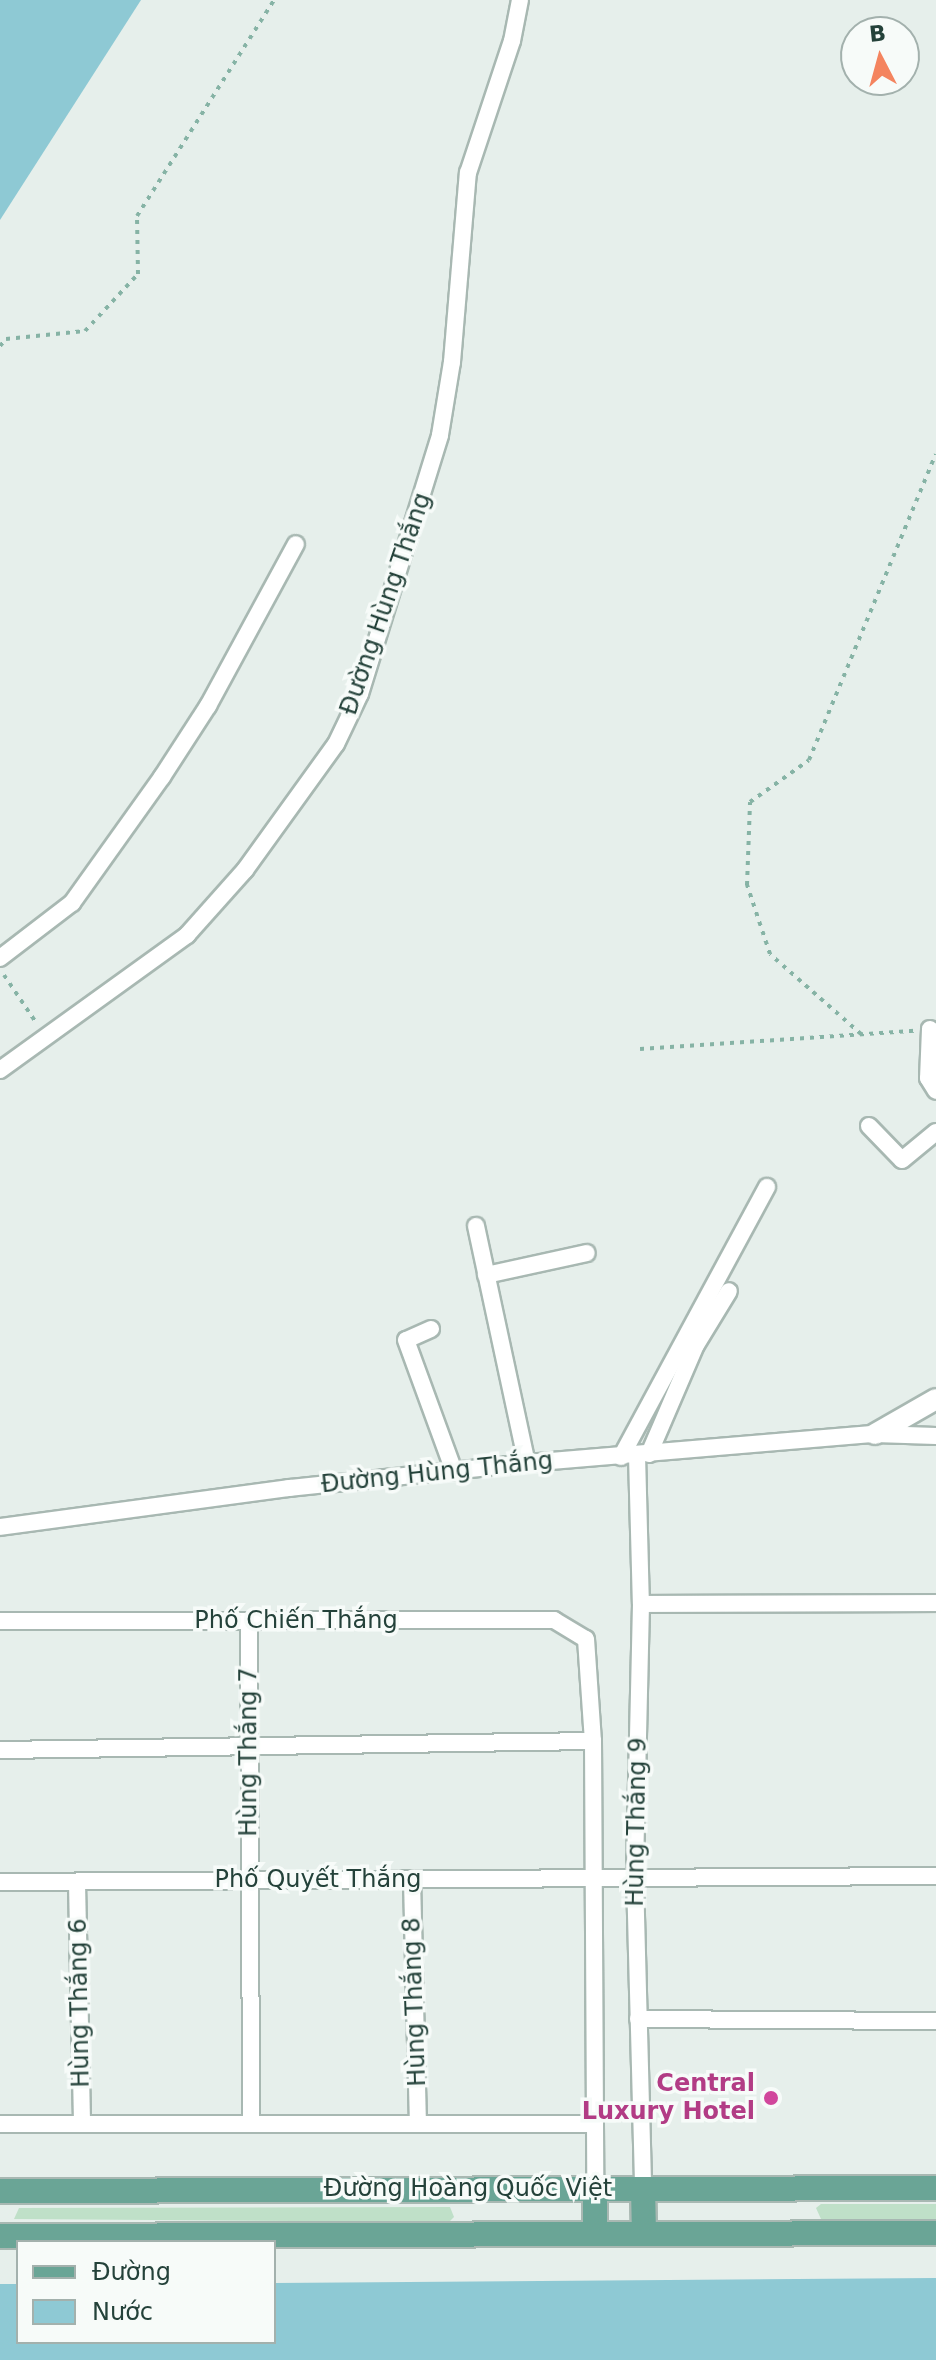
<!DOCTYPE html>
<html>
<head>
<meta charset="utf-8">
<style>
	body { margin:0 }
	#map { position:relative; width:936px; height:2360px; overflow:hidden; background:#e6efeb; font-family:"DejaVu Sans",sans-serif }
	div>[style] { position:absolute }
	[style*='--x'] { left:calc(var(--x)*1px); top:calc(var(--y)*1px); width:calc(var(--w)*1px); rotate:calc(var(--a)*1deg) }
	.green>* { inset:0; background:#bfe0c8 }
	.water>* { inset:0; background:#8ec9d4 }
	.path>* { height:4px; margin-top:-2px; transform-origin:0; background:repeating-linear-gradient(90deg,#86b3a5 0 4px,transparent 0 10px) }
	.roads { filter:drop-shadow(2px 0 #a8b8b2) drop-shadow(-2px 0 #a8b8b2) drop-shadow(0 2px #a8b8b2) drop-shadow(0 -2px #a8b8b2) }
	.minor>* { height:16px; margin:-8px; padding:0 8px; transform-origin:8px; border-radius:8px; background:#fff }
	.tertiary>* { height:20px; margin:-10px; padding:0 10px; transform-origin:10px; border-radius:10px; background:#fff }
	.primary>* { height:24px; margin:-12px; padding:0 12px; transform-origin:12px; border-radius:12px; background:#6aa596 }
	.dots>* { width:22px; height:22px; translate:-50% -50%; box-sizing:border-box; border:4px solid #f7fbf9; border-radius:50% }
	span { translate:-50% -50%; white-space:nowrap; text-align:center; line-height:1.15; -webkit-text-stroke:7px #f7fbf9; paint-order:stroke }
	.street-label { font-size:24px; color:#24423a }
	.hotel-label { font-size:24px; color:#b23c85; font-weight:700 }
	.right { translate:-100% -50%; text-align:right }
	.legend { position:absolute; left:16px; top:2240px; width:260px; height:104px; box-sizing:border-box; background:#f7fbf9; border:2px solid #a3b1ad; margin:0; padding:10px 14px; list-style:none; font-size:24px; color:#24423a }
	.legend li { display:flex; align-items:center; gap:16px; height:40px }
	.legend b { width:40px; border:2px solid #a3b1ad }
	.north { position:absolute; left:840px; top:16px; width:80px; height:80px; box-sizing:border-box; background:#f7fbf9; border:2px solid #a3b1ad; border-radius:50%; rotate:354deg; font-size:22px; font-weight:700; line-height:32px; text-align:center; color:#24423a }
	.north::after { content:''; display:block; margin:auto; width:28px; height:36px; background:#f4845f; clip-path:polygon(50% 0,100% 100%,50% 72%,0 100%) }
</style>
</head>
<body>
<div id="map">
	<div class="green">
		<div style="clip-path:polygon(821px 2204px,936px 2204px,936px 2219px,821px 2219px,816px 2208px)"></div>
		<div style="clip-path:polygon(450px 2207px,454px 2217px,449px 2222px,14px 2219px,19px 2208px)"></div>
	</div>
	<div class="water">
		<div style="clip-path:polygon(0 0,141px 0,0 220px)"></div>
		<div style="clip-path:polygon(936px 2278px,936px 2360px,0 2360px,0 2284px,18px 2284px,18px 2342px,274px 2342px,274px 2283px)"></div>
	</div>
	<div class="path">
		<div style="--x:0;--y:346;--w:9;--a:-49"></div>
		<div style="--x:6;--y:339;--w:79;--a:-5.8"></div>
		<div style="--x:85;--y:331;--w:78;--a:-47.1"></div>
		<div style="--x:138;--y:274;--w:58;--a:-91"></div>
		<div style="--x:137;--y:216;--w:256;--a:-57.6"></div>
		<div style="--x:4;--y:975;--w:59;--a:56"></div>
		<div style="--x:861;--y:1034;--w:121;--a:-138.7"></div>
		<div style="--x:770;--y:954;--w:73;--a:-108.4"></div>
		<div style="--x:747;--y:885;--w:83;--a:-87.9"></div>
		<div style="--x:750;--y:802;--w:72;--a:-35.4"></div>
		<div style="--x:809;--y:760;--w:331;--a:-67.5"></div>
		<div style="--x:640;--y:1049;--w:275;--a:-3.8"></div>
	</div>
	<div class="roads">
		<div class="minor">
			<div style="--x:0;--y:958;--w:91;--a:-37.4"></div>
			<div style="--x:72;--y:903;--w:155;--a:-54.5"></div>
			<div style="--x:162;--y:777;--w:85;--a:-57.1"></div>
			<div style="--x:208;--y:706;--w:184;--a:-61.5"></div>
			<div style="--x:930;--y:1029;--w:49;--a:92.3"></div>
			<div style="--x:928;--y:1078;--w:15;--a:58"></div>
			<div style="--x:0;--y:1070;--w:231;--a:-35.8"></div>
			<div style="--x:187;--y:935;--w:87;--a:-48.3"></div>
			<div style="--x:245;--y:870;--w:155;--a:-54.2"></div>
			<div style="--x:336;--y:744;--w:55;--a:-64.4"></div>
			<div style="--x:360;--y:694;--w:271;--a:-72.8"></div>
			<div style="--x:440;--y:435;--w:74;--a:-80.7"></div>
			<div style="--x:452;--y:362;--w:190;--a:-85.2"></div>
			<div style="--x:468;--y:173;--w:139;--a:-71.6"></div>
			<div style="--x:512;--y:41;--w:42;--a:-79"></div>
			<div style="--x:869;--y:1126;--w:47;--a:45.9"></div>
			<div style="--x:902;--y:1160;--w:44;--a:-39.5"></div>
			<div style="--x:476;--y:1226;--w:242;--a:77.9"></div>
			<div style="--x:486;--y:1275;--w:103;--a:-12.3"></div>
			<div style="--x:431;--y:1329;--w:27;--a:156"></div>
			<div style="--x:406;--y:1340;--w:140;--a:69.9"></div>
			<div style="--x:649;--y:1454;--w:119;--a:-66.7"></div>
			<div style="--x:696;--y:1345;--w:63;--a:-58.6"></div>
			<div style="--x:637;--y:1455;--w:149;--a:88.5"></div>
			<div style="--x:641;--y:1604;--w:273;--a:91.3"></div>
			<div style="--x:635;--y:1877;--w:312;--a:88.5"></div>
			<div style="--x:621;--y:1457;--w:307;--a:-61.6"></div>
			<div style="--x:0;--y:1527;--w:292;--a:-7.7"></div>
			<div style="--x:289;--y:1488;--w:239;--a:-6"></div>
			<div style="--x:527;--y:1463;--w:349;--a:-4.8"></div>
			<div style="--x:875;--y:1434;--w:61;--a:1.9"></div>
			<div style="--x:641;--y:1604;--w:295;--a:-0.2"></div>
			<div style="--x:0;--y:1621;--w:554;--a:-0.1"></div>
			<div style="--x:554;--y:1620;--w:37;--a:31"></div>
			<div style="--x:586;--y:1639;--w:102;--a:86.1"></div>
			<div style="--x:593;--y:1741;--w:448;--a:89.7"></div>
			<div style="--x:249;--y:1621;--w:503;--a:89.77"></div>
			<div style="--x:0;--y:1750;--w:593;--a:-0.87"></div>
			<div style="--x:412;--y:1880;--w:244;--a:88.6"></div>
			<div style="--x:0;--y:1882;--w:936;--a:-0.37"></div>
			<div style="--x:77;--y:1883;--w:241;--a:88.8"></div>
			<div style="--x:638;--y:2019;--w:298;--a:0.4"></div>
			<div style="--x:0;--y:2124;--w:595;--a:0"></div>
		</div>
		<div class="tertiary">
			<div style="--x:875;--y:1434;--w:70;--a:-29.8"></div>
		</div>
		<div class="primary">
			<div style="--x:595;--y:2189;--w:45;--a:90"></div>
			<div style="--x:643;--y:2189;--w:45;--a:88.7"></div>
			<div style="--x:0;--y:2191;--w:936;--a:-0.18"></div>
			<div style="--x:0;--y:2236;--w:936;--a:-0.18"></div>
		</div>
	</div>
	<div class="dots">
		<div style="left:771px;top:2098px;background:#d1479c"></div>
	</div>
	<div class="street-label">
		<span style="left:386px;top:604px;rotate:-71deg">Đường Hùng Thắng</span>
		<span style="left:437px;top:1473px;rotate:-6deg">Đường Hùng Thắng</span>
		<span style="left:296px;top:1621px">Phố Chiến Thắng</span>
		<span style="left:249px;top:1752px;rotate:-90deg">Hùng Thắng 7</span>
		<span style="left:637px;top:1822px;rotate:-89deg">Hùng Thắng 9</span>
		<span style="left:318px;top:1880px">Phố Quyết Thắng</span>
		<span style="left:415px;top:2002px;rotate:-92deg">Hùng Thắng 8</span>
		<span style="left:80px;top:2003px;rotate:-91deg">Hùng Thắng 6</span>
		<span style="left:468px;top:2189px">Đường Hoàng Quốc Việt</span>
	</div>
	<div class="hotel-label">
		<span class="right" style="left:755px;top:2098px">Central<br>Luxury Hotel</span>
	</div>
	<ul class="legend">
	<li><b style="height:10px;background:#6aa596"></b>Đường</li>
	<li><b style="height:22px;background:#8ec9d4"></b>Nước</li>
	</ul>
	<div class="north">B</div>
</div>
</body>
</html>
